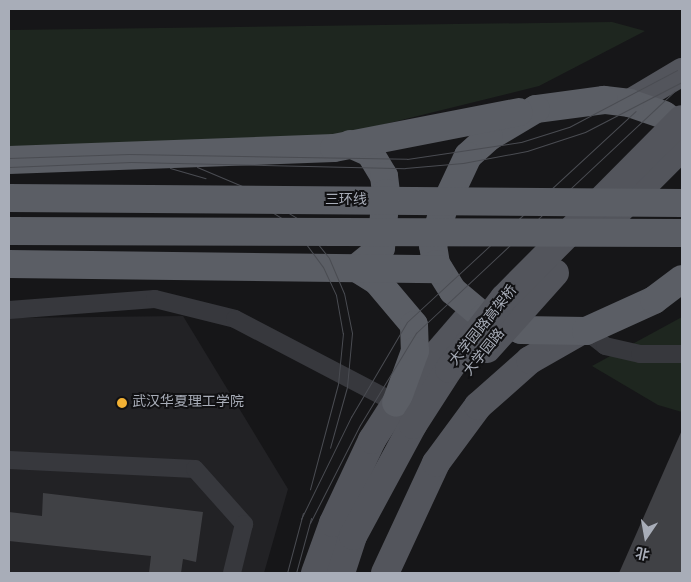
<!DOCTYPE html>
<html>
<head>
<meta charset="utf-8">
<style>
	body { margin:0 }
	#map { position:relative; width:691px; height:582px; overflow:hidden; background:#161618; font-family:Overpass,"Noto Sans SC",sans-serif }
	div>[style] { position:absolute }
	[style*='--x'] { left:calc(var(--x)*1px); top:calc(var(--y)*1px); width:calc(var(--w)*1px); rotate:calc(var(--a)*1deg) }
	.built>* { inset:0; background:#222225 }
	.green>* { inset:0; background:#1e261f }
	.building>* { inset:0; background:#404145 }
	.minor>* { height:18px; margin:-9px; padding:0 9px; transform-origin:9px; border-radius:9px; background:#37383d }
	.primary>* { height:28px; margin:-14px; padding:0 14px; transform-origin:14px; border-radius:14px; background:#53555c }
	.trunk>* { height:28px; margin:-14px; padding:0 14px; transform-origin:14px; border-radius:14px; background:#5b5e65 }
	.tram>* { height:1px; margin:-0.5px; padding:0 0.5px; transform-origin:0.5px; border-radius:0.5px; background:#4a4c52 }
	.primary-bridge>* { height:28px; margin:-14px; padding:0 14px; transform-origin:14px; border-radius:14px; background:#53555c }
	.trunk-bridge>* { height:28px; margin:-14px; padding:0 14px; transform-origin:14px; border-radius:14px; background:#5b5e65 }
	.dots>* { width:14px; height:14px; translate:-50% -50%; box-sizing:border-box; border:2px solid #111113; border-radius:50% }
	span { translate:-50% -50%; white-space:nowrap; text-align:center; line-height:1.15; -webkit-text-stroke:4px #111113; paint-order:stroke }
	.street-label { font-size:14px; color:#a8adb8 }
	.poi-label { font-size:14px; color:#a8adb8 }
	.left { translate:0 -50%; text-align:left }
	.frame { position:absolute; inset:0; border:10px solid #a8adb8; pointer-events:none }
	.north { position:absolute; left:621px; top:512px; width:50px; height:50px; -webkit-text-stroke:4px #111113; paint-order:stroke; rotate:192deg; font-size:14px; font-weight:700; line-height:20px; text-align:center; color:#a8adb8 }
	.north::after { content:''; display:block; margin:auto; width:18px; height:22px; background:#a8adb8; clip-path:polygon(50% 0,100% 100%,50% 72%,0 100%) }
</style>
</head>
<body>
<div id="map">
	<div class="built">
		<div style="clip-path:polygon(183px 316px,288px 489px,264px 573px,9px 573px,9px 318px)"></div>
	</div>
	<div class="green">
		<div style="clip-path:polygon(612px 22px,645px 31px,539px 86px,369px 128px,340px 158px,9px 155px,9px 30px)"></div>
		<div style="clip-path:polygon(682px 317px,682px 412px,658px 405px,592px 366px)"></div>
	</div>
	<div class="building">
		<div style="clip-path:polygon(682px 430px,682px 573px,619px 573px)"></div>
		<div style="clip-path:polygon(43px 493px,203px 512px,196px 562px,183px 559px,181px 573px,149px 573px,151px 556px,9px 541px,9px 512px,42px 516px)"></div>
	</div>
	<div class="minor">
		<div style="--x:9;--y:310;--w:146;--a:-4.3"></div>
		<div style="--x:155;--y:299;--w:82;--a:14"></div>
		<div style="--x:235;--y:319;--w:182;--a:27.6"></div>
		<div style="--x:586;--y:331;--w:24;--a:38"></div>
		<div style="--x:605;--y:346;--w:36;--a:13"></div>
		<div style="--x:640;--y:354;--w:42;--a:0"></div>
		<div style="--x:9;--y:460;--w:186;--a:2.8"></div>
		<div style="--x:195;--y:469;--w:74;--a:48.3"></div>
		<div style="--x:244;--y:524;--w:50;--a:103.8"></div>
	</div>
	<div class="primary">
		<div style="--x:630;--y:103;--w:61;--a:-30.8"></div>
		<div style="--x:315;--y:573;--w:53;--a:-70.2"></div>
		<div style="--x:333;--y:523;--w:92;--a:-64.8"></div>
		<div style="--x:372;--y:440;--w:50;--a:-57.3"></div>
		<div style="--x:399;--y:398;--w:115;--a:-49.2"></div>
		<div style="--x:385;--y:573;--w:121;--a:-65.1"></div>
		<div style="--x:436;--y:463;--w:71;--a:-53.6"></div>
		<div style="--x:478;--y:406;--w:69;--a:-41.5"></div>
		<div style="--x:530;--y:360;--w:56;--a:-29.7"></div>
	</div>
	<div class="trunk">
		<div style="--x:682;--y:128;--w:22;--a:-144"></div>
		<div style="--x:664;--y:115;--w:36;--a:-161"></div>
		<div style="--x:630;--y:103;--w:26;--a:-173"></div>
		<div style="--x:604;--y:100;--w:69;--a:172.5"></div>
		<div style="--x:536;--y:109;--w:55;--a:149.2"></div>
		<div style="--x:489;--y:137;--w:28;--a:138"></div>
		<div style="--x:468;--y:156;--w:56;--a:115.2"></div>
		<div style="--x:444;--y:207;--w:40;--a:106"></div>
		<div style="--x:433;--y:245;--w:19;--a:81"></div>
		<div style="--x:436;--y:264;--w:32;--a:58"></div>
		<div style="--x:453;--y:291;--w:40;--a:40"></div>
		<div style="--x:484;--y:317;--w:39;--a:19"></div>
		<div style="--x:521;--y:330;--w:65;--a:0.9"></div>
		<div style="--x:586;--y:331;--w:75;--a:-24.5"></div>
		<div style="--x:654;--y:300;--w:35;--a:-37"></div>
		<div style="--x:350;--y:144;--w:22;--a:24"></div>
		<div style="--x:370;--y:153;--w:27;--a:59"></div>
		<div style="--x:384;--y:176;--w:17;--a:83"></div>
		<div style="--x:386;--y:193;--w:55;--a:95.2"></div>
		<div style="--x:381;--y:248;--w:32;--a:141"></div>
		<div style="--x:356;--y:268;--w:25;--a:32"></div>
		<div style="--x:377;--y:281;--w:57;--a:49.9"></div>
		<div style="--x:414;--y:325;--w:26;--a:88"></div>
		<div style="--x:415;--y:351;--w:55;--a:110.1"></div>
		<div style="--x:9;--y:160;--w:325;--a:-2.1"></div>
		<div style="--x:334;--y:148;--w:188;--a:-11"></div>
		<div style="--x:9;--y:264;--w:430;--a:0.7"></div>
	</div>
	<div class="tram">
		<div style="--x:9;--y:158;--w:120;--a:-1.9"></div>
		<div style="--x:129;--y:154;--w:278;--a:1"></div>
		<div style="--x:407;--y:159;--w:115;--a:-8.5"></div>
		<div style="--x:521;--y:142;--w:50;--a:-17.4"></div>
		<div style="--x:569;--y:127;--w:122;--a:-27.8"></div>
		<div style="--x:9;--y:167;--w:122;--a:-2.3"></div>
		<div style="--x:131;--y:162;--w:274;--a:1.3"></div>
		<div style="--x:405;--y:168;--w:58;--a:-4.9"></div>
		<div style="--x:463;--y:163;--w:65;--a:-10.6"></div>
		<div style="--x:527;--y:151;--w:61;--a:-18.1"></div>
		<div style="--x:585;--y:132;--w:109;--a:-27.3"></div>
		<div style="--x:197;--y:167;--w:54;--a:22.8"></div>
		<div style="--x:247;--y:188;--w:58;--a:31"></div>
		<div style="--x:297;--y:218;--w:51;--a:51.3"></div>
		<div style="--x:329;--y:258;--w:38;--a:67"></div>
		<div style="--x:344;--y:293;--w:41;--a:78.7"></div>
		<div style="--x:352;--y:333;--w:54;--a:95.3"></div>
		<div style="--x:347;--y:387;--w:63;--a:105.6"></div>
		<div style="--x:170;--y:168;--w:37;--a:16"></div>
		<div style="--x:259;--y:204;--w:39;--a:32"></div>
		<div style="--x:292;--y:225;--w:52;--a:53.6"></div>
		<div style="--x:323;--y:267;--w:31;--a:65"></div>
		<div style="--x:336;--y:295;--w:39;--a:80"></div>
		<div style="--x:343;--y:333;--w:51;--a:95.6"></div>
		<div style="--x:338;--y:384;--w:109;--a:104.9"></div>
		<div style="--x:301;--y:519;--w:114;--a:-63.9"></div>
		<div style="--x:351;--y:417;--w:110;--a:-59.5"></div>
		<div style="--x:407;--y:322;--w:311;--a:-42.7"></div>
		<div style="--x:310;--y:523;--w:110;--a:-63"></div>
		<div style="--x:360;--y:425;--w:108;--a:-58.7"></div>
		<div style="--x:416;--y:333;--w:354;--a:-43.1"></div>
		<div style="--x:287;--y:573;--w:62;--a:-75.1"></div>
		<div style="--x:296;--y:573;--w:57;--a:-74.7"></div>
	</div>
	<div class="primary-bridge">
		<div style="--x:614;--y:215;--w:96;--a:-45"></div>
		<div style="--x:487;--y:349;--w:102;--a:-48.2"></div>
		<div style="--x:341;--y:573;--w:39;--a:-72"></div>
		<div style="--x:353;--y:536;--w:126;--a:-61.6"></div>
		<div style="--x:413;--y:425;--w:67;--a:-57.3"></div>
		<div style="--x:449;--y:369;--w:90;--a:-52.2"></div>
		<div style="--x:504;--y:298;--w:252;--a:-45.2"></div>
	</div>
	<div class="trunk-bridge">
		<div style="--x:9;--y:198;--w:673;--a:0.43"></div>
		<div style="--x:9;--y:231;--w:673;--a:0.17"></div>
	</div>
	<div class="dots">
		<div style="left:122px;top:403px;background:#f2b134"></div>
	</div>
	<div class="street-label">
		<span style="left:346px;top:201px">三环线</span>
		<span style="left:484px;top:326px;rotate:-51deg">大学园路高架桥</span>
		<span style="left:485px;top:353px;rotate:-51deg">大学园路</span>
	</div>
	<div class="poi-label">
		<span class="left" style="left:132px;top:403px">武汉华夏理工学院</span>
	</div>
	<div class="frame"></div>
	<div class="north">北</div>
</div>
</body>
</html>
